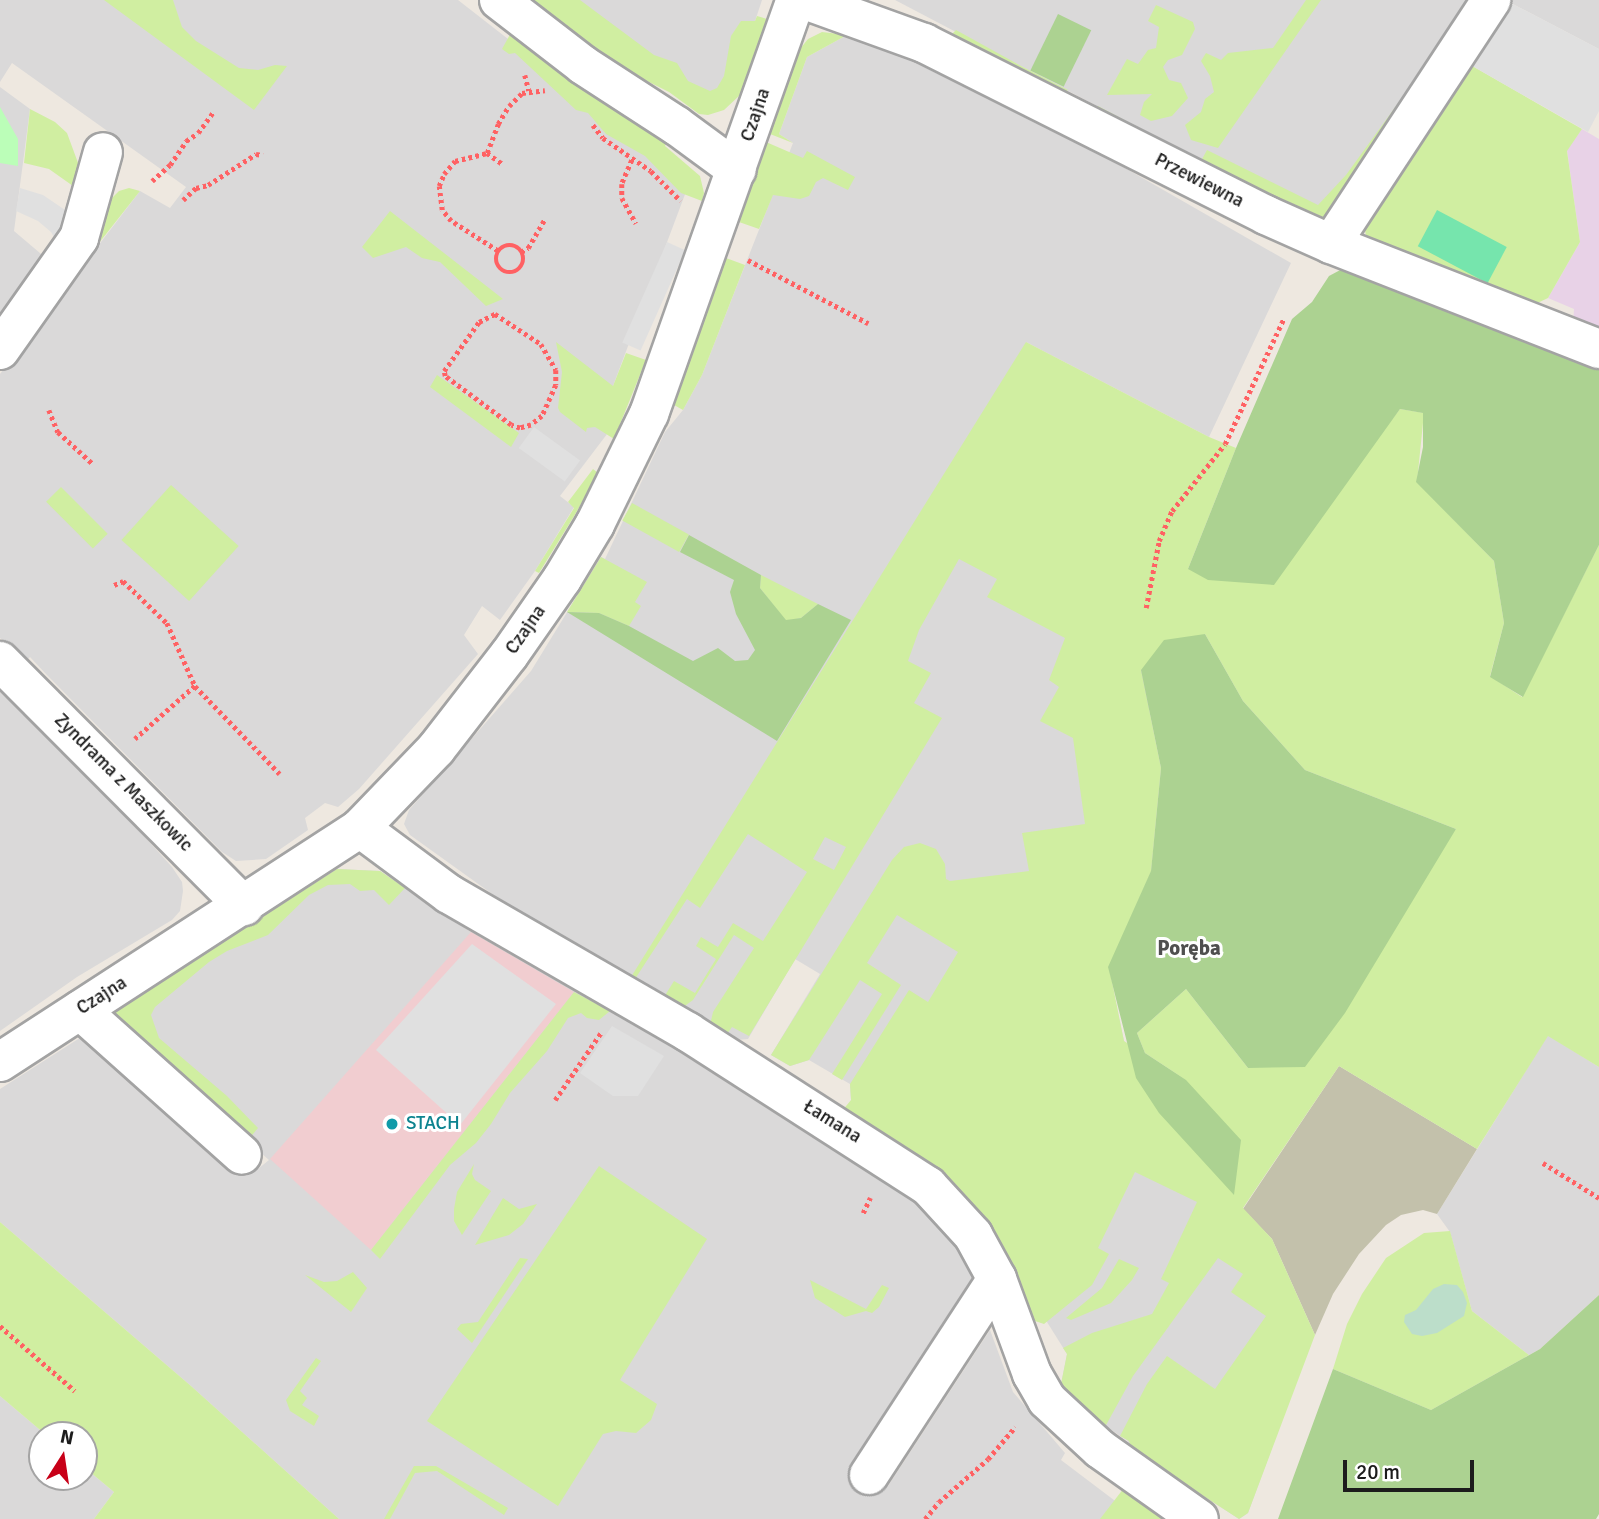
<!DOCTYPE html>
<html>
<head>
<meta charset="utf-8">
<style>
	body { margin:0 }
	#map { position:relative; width:1599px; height:1519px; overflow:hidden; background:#eee8e0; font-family:Signika,sans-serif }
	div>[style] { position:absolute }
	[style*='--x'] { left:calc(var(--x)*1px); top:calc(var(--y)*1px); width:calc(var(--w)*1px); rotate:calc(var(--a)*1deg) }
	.residential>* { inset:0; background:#dad9d9 }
	.commercial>* { inset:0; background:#f1cdd0 }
	.industrial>* { inset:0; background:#e8d2e7 }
	.construction>* { inset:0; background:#c3c1ab }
	.grass>* { inset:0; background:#d0eea1; transform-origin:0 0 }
	.forest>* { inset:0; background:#acd291; transform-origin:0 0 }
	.wetland>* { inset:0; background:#bcdeca }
	.park>* { inset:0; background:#bbfeb8 }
	.pitch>* { inset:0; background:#76e5ad; transform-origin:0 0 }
	.parking>* { inset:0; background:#e0e0e0; transform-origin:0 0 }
	.path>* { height:4.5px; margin-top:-2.25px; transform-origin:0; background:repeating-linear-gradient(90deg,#ff6163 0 3.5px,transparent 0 7px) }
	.path>.ring { margin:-2.25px; padding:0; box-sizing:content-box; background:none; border:4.5px solid #ff6163; border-radius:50% }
	.roads { filter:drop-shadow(2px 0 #a3a3a3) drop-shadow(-2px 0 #a3a3a3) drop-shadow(0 2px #a3a3a3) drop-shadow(0 -2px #a3a3a3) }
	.minor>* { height:38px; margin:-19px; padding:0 19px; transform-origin:19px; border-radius:19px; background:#fff }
	.dots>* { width:19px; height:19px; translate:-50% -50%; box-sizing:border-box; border:4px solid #fff; border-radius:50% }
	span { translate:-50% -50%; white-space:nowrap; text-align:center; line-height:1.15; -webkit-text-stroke:6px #fff; paint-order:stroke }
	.street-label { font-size:19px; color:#1c1c1c }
	.culture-label { font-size:19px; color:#0d838f }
	.left { translate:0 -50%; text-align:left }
	.neighbourhood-label { font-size:21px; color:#4f4f4f; font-weight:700 }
	.north { position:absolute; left:28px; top:1421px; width:70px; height:70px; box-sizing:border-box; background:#fff; border:2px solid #a4a4a4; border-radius:50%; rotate:12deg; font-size:19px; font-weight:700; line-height:28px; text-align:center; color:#1c1c1c }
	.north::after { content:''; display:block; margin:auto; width:24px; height:32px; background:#c80018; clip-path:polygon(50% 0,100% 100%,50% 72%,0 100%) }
	.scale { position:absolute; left:1343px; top:1460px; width:131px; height:32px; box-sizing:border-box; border:4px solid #1c1c1c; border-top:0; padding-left:9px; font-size:21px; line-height:24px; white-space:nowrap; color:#1c1c1c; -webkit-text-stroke:5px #fff; paint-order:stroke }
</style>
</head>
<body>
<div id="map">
	<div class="residential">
		<div style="clip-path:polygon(0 0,458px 0,690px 181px,613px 386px,623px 413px,560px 496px,574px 507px,535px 571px,500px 620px,482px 606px,464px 635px,478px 654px,359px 789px,338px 807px,325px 803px,305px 818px,308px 830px,266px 859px,236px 861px,222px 852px,45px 673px,30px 657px,26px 661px,0 638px,0 374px,140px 191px,170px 208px,186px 187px,12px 63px,0 82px)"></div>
		<div style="clip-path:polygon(563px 0,762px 0,727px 106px,707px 107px)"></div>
		<div style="clip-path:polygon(895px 0,1472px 0,1322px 216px,1202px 161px)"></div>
		<div style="clip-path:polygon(1511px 0,1599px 0,1599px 49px,1509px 2px)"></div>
		<div style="clip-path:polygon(847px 35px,906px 55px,1125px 168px,1291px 263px,1209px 437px,1026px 342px,1164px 617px,1108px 967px,1124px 1041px,1234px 1195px,1295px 1385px,1248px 1513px,1239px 1519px,1131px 1449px,1128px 1441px,1065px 1400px,1061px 1384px,1067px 1354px,1047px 1322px,851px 1100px,850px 1084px,809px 1060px,790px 1066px,771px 1055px,820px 974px,795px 959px,748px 1039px,736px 1040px,513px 909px,410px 835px,404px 824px,409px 810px,531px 671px,601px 557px,605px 559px,665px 432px,683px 410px,702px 375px,793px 143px,779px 134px,807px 57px)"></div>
		<div style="clip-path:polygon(0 87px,30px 109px,14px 231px,47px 259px,0 325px)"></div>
		<div style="clip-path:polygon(0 692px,85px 771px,172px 867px,182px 882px,183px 891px,180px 911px,172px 920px,77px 977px,0 1031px)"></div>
		<div style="clip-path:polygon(337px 869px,380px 871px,471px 932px,680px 1049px,919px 1197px,967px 1250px,974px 1285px,854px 1466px,888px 1486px,990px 1330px,1013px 1392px,1065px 1453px,1061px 1460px,1139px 1519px,339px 1519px,191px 1386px,0 1222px,0 1089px,86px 1034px,225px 1158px,258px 1169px,269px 1160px,111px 1021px)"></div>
		<div style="clip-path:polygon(1548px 1035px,1599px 1067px,1599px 1295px,1540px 1349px,1529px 1355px,1472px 1311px,1450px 1232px,1437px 1214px)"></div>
		<div style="clip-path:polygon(0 1396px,46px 1435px,42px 1435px,42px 1477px,84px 1477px,84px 1467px,114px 1492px,94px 1519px,0 1519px)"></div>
	</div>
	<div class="commercial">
		<div style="clip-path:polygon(471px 932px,574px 992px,371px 1250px,270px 1159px)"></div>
	</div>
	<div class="industrial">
		<div style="clip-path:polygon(1582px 129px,1599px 139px,1599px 337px,1573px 324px,1574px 309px,1548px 298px,1580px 242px,1567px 150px)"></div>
	</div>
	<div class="construction">
		<div style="clip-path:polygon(1339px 1066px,1477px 1149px,1437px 1214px,1423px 1210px,1401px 1215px,1386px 1225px,1359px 1254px,1333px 1294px,1315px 1335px,1272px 1239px,1243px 1209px)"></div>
	</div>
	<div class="grass">
		<div style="clip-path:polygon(104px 0,173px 0,182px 27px,196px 41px,239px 68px,258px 70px,275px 65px,287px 66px,254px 110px)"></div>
		<div style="clip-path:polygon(520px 0,580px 0,654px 55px,677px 63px,688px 81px,710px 91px,717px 88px,724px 76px,731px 36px,741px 21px,755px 21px,757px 16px,767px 19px,740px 95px,724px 110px,708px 115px,699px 114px,669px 92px,599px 57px)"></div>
		<div style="clip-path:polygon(1306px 0,1321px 0,1218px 148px,1191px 140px,1185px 125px,1201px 112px,1205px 99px,1214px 92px,1210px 76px,1201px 61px,1206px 53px,1221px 60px,1228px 53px,1273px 48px)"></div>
		<div style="clip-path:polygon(1156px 5px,1193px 22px,1195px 29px,1182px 55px,1168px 60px,1163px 67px,1169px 80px,1181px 83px,1188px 98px,1172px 116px,1151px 121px,1140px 115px,1144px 102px,1152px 94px,1107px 95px,1127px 59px,1138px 64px,1148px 50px,1156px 48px,1159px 27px,1148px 21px)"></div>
		<div style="clip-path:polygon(956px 30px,1023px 67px,1068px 90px,1057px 98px,951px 35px)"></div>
		<div style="clip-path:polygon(512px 31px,667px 141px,665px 146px,700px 176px,704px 193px,702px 201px,681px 193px,645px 156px,606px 134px,588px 113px,576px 110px,515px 53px,509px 54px,502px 49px)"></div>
		<div style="clip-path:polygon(822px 32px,847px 35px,807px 57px,779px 134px,793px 143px,770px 134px,800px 49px,808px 39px)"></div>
		<div style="clip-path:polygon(1467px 63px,1582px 129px,1567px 151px,1580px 242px,1548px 298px,1529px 307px,1369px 245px,1366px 236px,1364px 224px)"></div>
		<div style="clip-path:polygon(1412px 84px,1416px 87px,1337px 209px,1322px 222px,1098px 119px,1098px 106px,1201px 161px,1207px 150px,1318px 205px,1346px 175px)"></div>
		<div style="clip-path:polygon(30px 109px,55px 122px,67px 133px,81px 171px,78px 184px,73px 186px,49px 169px,24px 163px)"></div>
		<div style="clip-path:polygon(766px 142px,803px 158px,807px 151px,855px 177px,848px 190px,823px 178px,816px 182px,809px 196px,800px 199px,773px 195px,759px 229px,739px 222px)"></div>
		<div style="clip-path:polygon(129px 188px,140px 191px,84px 262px,99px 211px,119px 191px)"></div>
		<div style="clip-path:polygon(390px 211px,480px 281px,503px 299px,486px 306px,440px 262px,422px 258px,406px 247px,373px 258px,362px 247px)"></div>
		<div style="clip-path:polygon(726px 258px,745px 265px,702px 375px,683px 410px,674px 405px)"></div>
		<div style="clip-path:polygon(556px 342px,613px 386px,626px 353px,646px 360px,614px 439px,595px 427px,587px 428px,586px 432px,560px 412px,558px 408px,562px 372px)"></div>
		<div style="clip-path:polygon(evenodd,1026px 342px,1209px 437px,1236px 448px,1188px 569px,1368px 450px,1400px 409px,1424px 413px,1417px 482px,1494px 561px,1504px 623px,1490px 676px,1522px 697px,1599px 545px,1599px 1067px,1548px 1036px,1477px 1149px,1339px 1066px,1243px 1208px,1272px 1239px,1315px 1335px,1248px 1513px,1239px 1519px,1131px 1449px,1129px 1441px,1120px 1436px,1147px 1384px,1167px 1356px,1215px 1389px,1266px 1316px,1231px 1292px,1243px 1274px,1218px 1258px,1133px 1376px,1105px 1427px,1064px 1399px,1061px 1384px,1067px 1354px,1063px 1348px,1092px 1333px,1152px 1314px,1169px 1283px,1161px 1279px,1197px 1202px,1135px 1172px,1098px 1248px,1109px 1254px,1092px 1285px,1044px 1324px,1032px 1320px,842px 1111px,851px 1100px,850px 1084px,909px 990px,928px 1002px,958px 952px,897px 915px,867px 963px,901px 985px,842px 1080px,832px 1074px,882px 994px,860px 980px,809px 1060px,790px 1066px,771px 1055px,892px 860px,904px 847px,920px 843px,936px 849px,945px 864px,946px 879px,950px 881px,1029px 871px,1022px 833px,1085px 824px,1073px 738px,1040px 721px,1059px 687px,1049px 680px,1065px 638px,987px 597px,997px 579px,959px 559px,919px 630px,908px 661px,931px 673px,914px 703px,942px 718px,749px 1036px,732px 1027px,727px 1034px,710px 1025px,713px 1012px,754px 948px,734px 935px,693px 1000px,682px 1008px,664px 997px,674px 981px,695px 993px,716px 959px,696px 946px,701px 937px,718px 947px,733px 923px,763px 941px,807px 872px,748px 834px,700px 908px,687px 899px,635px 979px,631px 977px,1026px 342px,1205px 634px,1243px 701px,1305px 770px,1456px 829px,1248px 1068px,1186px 989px,1137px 1033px,1145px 1053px,1186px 1080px,1124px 1041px,1109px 967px,1151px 872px,1161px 768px,1141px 670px,1205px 634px,1026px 342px,825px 837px,846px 847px,834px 870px,813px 859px,825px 837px)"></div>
		<div style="clip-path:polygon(437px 375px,519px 433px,511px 447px,430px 387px)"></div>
		<div style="clip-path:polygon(593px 469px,598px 473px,576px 513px,539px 573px,535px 571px,574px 508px,568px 502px)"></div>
		<div style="left:171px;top:485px;width:91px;height:74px;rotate:42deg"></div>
		<div style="left:61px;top:487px;width:66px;height:21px;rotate:45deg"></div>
		<div style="left:632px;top:503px;width:65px;height:20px;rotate:29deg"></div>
		<div style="clip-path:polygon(601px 557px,647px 582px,635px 602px,641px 606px,629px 626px,599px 613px,567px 612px)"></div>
		<div style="clip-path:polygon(761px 575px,818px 604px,801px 618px,786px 621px,760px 588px)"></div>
		<div style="clip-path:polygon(337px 869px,380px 871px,405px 888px,389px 905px,374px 890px,360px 891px,350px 884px,328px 885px,309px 895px,268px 935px,227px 951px,209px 962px,155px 1007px,151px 1015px,159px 1038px,227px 1096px,258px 1128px,248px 1140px,107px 1016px)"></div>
		<div style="clip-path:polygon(574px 992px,610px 1011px,599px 1020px,587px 1018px,581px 1013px,568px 1018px,547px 1051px,510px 1093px,491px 1124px,476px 1143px,450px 1165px,380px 1259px,371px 1250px)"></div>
		<div style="clip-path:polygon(474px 1164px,472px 1174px,475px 1180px,491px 1191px,462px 1235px,454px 1221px,454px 1209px,457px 1192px)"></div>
		<div style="clip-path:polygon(599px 1166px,707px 1239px,620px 1380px,657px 1404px,651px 1420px,636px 1433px,616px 1431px,603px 1434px,558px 1506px,427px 1421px)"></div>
		<div style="clip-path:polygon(503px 1198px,519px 1209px,537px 1204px,523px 1224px,509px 1235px,475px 1245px)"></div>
		<div style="clip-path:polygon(0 1222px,191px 1386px,339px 1519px,94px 1519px,114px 1492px,84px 1467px,84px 1435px,46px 1435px,0 1396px)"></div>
		<div style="clip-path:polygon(1450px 1231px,1472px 1311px,1529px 1355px,1431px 1410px,1333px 1369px,1347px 1324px,1362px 1294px,1386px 1258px,1424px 1233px)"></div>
		<div style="clip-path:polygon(520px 1258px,528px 1259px,472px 1343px,457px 1329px,461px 1324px,478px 1322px)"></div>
		<div style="clip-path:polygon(1119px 1259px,1139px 1268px,1132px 1280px,1111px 1303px,1071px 1320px,1066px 1318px,1102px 1288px)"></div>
		<div style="clip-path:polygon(353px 1272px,367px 1288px,351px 1312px,305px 1275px,324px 1282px,337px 1281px)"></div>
		<div style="clip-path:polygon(810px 1280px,866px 1309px,882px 1285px,889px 1288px,879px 1307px,872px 1313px,866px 1311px,845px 1317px,815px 1298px)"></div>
		<div style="clip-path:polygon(316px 1358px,321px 1361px,300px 1391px,307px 1398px,302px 1405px,319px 1416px,314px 1426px,290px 1411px,286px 1400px)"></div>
		<div style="clip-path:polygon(414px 1466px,436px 1466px,508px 1508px,504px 1515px,437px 1471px,415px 1473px,390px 1519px,384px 1519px)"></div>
		<div style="clip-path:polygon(1127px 1484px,1165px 1516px,1163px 1519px,1100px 1519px)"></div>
	</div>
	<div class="forest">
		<div style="left:1058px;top:14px;width:37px;height:63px;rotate:26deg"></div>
		<div style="clip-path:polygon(1344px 268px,1599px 362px,1599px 545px,1523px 697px,1490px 677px,1504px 623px,1494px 561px,1416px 482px,1423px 447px,1423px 413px,1400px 409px,1274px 585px,1208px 580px,1188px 569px,1236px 448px,1292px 319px,1312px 302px,1329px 276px)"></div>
		<div style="clip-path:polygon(689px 535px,761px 575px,760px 588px,786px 620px,801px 618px,818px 604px,851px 620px,777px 741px,567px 612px,599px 613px,629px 626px,693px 661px,718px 648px,735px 661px,748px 660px,755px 650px,736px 614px,730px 592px,734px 580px,680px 552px)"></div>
		<div style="clip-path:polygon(1205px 634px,1243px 701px,1305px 770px,1456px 829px,1345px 1013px,1305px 1067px,1248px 1068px,1186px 989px,1137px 1033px,1145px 1053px,1186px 1080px,1241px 1140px,1234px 1195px,1159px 1113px,1136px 1078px,1108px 967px,1151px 871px,1161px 768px,1141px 670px,1164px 640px)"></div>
		<div style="clip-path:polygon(1599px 1295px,1599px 1514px,1596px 1519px,1278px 1519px,1333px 1369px,1431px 1410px,1540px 1349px)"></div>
	</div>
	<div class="wetland">
		<div style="clip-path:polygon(1444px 1284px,1457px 1285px,1463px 1292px,1467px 1303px,1464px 1316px,1437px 1333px,1422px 1336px,1412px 1334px,1404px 1322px,1405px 1315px,1416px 1310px,1433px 1289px)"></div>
	</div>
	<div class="park">
		<div style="clip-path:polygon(0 107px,18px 139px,18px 166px,0 163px)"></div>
	</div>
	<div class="pitch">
		<div style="left:1437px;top:210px;width:79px;height:41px;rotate:28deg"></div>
	</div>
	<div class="parking">
		<div style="clip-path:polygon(1509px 2px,1599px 49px,1599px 111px,1588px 132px,1467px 63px)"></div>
		<div style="clip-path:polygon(20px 188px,43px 195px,68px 212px,59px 240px,55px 239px,51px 232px,38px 221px,16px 211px)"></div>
		<div style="left:667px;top:242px;width:20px;height:110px;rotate:24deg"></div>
		<div style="left:534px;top:427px;width:57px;height:26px;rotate:36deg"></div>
		<div style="clip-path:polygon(472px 944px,556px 1004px,460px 1125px,376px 1050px)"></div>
		<div style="clip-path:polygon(612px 1026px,664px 1056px,638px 1096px,613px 1096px,580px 1073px)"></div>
	</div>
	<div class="path">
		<div style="--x:525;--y:75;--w:16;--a:76"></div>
		<div style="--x:593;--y:125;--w:16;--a:52"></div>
		<div style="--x:603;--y:138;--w:58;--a:34.5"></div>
		<div style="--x:651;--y:171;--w:42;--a:45"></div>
		<div style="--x:487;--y:153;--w:19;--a:35"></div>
		<div style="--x:632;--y:160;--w:26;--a:113"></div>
		<div style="--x:622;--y:184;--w:14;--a:90"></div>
		<div style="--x:622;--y:198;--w:29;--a:61"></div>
		<div style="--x:152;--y:181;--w:24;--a:-42"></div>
		<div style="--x:170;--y:165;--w:29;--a:-56"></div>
		<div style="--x:186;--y:141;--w:14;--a:-34"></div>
		<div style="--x:198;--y:133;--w:26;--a:-54"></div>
		<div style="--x:183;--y:200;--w:18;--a:-43"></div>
		<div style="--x:196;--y:188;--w:12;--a:-14"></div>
		<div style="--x:208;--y:185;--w:57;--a:-32.9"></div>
		<div style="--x:256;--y:154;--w:7;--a:8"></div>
		<div class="ring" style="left:496px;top:245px;width:23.5px;height:23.5px"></div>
		<div style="--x:498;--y:251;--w:56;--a:-147.4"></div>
		<div style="--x:451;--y:221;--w:14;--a:-129"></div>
		<div style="--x:442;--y:210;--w:24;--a:-97"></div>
		<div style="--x:439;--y:186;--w:13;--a:-67"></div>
		<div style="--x:444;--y:174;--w:17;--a:-50"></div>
		<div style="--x:455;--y:161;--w:33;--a:-14"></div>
		<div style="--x:487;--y:153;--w:31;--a:-69"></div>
		<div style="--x:498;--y:124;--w:21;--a:-59"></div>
		<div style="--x:509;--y:106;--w:18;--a:-45"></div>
		<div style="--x:522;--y:93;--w:23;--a:-7"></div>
		<div style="--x:521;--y:252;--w:8;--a:-30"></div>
		<div style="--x:528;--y:248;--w:32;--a:-60"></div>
		<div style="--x:748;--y:260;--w:136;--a:27.7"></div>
		<div style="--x:495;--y:314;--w:55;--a:33.1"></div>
		<div style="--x:541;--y:344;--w:30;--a:60"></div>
		<div style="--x:556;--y:370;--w:15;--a:90"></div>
		<div style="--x:556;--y:385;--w:34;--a:114"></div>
		<div style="--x:542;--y:416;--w:14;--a:141"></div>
		<div style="--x:531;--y:425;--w:11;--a:165"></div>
		<div style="--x:520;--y:428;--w:9;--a:-162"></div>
		<div style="--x:511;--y:425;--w:82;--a:-143.4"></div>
		<div style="--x:445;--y:376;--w:5;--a:-101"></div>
		<div style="--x:444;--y:371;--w:60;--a:-54.5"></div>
		<div style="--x:479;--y:322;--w:18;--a:-27"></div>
		<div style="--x:49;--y:410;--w:24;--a:68"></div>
		<div style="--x:58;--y:432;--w:47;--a:42.4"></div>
		<div style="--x:114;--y:585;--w:10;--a:-24"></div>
		<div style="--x:123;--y:581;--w:61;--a:43.7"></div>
		<div style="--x:167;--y:623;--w:69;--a:66"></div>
		<div style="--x:195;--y:686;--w:80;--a:138.5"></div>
		<div style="--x:1146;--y:608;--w:68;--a:-79"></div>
		<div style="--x:1159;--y:541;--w:33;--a:-67"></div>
		<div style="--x:1172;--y:511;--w:85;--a:-51.7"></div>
		<div style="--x:1225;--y:444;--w:137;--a:-64.9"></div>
		<div style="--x:195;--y:686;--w:122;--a:46"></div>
		<div style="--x:555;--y:1100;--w:83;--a:-55.7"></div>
		<div style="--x:1543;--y:1163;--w:66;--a:32"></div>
		<div style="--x:863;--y:1213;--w:17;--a:-65"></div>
		<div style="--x:0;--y:1326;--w:99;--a:40.9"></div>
		<div style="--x:925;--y:1519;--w:22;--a:-51"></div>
		<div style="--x:939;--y:1502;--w:65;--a:-41.3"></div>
		<div style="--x:988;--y:1459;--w:42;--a:-49.8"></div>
	</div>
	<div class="roads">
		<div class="minor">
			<div style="--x:499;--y:0;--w:106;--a:37.7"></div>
			<div style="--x:583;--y:65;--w:112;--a:33"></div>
			<div style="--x:677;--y:126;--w:74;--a:36.3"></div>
			<div style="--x:805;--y:0;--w:127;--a:19.9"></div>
			<div style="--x:924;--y:43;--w:383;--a:26.7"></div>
			<div style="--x:1266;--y:215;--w:71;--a:24"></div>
			<div style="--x:1331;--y:244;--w:288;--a:21.4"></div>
			<div style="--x:1331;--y:244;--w:292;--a:-56.7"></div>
			<div style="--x:0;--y:350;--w:137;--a:-54.8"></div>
			<div style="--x:79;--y:238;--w:89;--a:-74.4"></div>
			<div style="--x:0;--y:661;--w:346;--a:45.1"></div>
			<div style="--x:360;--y:828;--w:111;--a:36.6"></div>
			<div style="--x:449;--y:894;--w:276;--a:30"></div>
			<div style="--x:688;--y:1032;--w:285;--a:32.7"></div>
			<div style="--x:928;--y:1186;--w:67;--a:47.4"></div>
			<div style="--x:973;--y:1235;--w:50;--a:61.4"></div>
			<div style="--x:997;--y:1279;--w:101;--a:69.8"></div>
			<div style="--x:1032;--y:1374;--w:30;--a:60"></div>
			<div style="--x:1047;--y:1400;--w:72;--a:42.8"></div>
			<div style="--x:1100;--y:1449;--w:121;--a:35.3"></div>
			<div style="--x:80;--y:1010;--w:217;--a:41.8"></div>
			<div style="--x:0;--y:1062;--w:429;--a:-33"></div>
			<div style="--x:360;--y:828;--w:110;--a:-46.1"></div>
			<div style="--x:436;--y:749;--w:119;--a:-52.2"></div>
			<div style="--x:509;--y:655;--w:93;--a:-55.1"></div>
			<div style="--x:562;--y:579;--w:64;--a:-59"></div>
			<div style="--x:595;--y:524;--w:123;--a:-63.9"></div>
			<div style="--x:649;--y:414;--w:439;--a:-70.5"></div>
			<div style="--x:869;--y:1475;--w:234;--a:-56.9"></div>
		</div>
	</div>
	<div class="dots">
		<div style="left:392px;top:1124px;background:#0f9aa8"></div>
	</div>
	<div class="street-label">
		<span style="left:756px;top:115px;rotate:-71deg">Czajna</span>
		<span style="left:1199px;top:181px;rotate:27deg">Przewiewna</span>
		<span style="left:526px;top:630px;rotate:-55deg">Czajna</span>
		<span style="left:123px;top:783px;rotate:45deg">Zyndrama z Maszkowic</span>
		<span style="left:102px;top:996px;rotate:-32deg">Czajna</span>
		<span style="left:832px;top:1122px;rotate:32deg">Łamana</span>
	</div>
	<div class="culture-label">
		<span class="left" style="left:406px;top:1124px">STACH</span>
	</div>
	<div class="neighbourhood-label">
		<span style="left:1189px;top:948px">Poręba</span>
	</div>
	<div class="north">N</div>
	<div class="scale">20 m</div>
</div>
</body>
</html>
